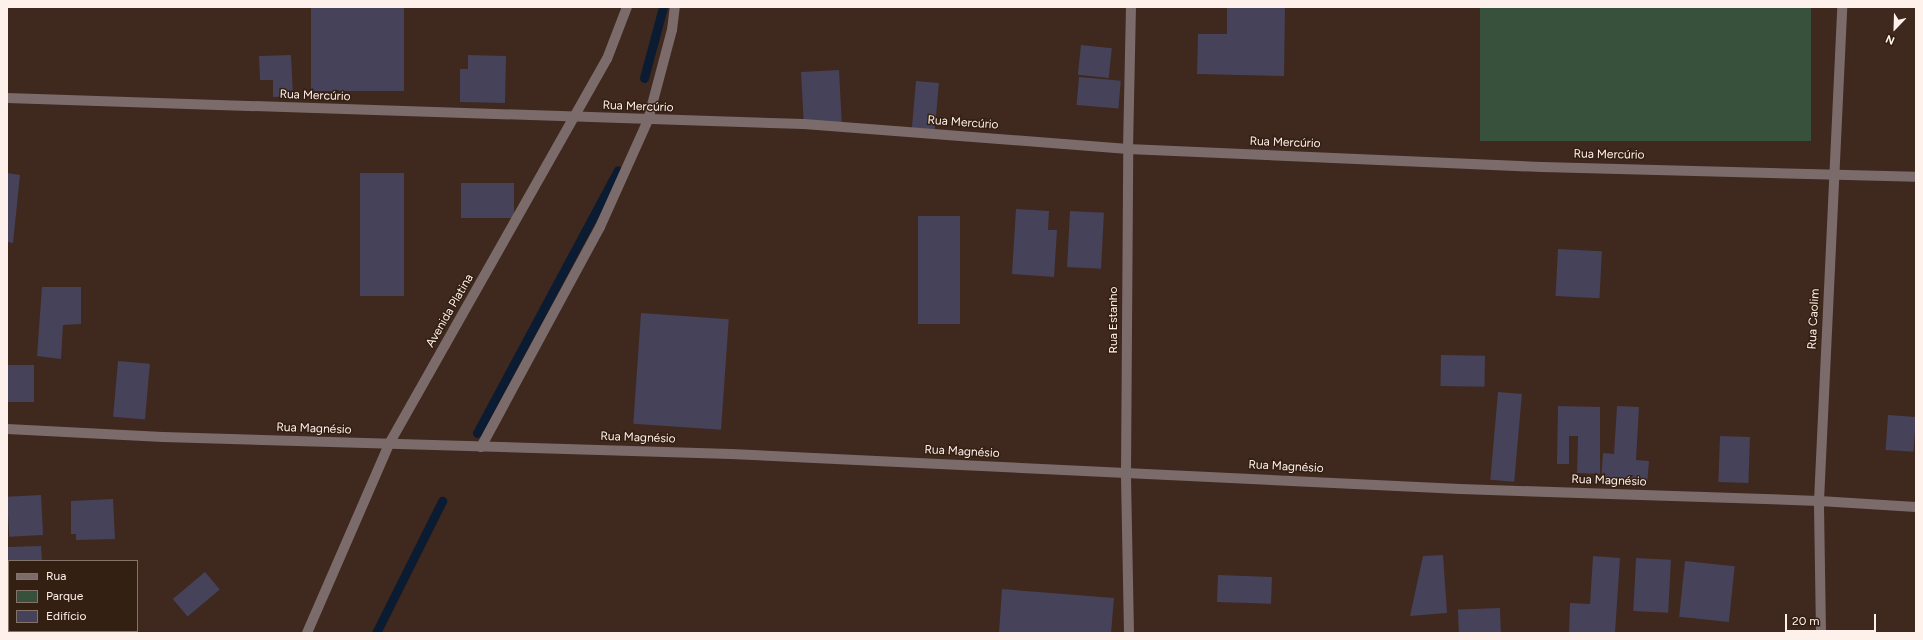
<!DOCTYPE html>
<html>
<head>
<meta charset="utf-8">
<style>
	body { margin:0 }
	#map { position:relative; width:1923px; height:640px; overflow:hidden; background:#3f281d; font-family:Figtree,sans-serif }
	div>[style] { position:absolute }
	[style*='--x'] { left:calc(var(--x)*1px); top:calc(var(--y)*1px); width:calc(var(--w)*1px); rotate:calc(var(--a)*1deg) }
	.green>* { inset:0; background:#38513d; transform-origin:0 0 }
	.stream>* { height:9px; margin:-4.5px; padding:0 4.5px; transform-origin:4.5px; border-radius:4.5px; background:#0b1c32 }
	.building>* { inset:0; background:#46425a; transform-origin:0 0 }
	.minor>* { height:10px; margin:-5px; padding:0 5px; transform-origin:5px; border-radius:5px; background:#7c6b6b }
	span { translate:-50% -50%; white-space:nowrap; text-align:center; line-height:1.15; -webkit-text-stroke:3px #341f13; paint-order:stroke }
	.street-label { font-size:12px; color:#fef1eb }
	.frame { position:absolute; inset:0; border:8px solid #fef1eb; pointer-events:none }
	.legend { position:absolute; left:8px; top:560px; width:130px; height:72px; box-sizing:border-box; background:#341f13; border:1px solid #857369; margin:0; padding:5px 7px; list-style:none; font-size:12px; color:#fef1eb }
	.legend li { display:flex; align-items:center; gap:8px; height:20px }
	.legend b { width:20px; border:1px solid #857369 }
	.north { position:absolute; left:1875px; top:8px; width:40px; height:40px; -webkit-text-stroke:3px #341f13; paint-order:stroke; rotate:203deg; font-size:11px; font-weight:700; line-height:16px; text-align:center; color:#fef1eb }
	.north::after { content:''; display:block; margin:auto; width:14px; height:18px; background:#fef1eb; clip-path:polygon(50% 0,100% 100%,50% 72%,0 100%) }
	.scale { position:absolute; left:1785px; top:614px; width:91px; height:18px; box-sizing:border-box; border:2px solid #fef1eb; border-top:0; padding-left:5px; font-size:12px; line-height:14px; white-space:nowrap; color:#fef1eb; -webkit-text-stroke:3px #341f13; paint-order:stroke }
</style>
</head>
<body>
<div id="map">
	<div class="green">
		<div style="left:1480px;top:7px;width:331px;height:134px"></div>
	</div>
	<div class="stream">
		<div style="--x:644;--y:78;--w:73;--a:-75"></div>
		<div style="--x:477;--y:433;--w:298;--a:-61.8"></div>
		<div style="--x:376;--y:633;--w:148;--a:-63.4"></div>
	</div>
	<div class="building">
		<div style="left:311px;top:7px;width:93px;height:84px"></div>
		<div style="clip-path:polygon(1227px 7px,1285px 7px,1284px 76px,1197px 74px,1198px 34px,1227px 34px)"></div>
		<div style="left:1081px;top:45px;width:31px;height:30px;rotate:6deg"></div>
		<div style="clip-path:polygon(291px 55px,293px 96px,273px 97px,273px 80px,260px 80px,259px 56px)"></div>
		<div style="clip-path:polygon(468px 55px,506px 56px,505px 103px,460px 102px,460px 69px,468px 69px)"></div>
		<div style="left:839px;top:70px;width:52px;height:38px;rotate:87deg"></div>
		<div style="left:1079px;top:77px;width:42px;height:28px;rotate:5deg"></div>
		<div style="left:916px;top:81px;width:23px;height:48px;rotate:5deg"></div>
		<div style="clip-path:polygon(7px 173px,20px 175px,13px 243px,7px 242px)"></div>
		<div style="left:360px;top:173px;width:44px;height:123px"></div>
		<div style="left:514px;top:183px;width:35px;height:53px;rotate:90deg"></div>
		<div style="clip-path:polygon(1016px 209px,1049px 211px,1048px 230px,1057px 230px,1054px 277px,1012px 274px)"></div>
		<div style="left:1070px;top:211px;width:34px;height:56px;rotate:3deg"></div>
		<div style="left:918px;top:216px;width:42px;height:108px"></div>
		<div style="left:1558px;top:249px;width:44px;height:47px;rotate:3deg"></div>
		<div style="clip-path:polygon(42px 287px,81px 287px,81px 324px,63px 325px,61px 359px,37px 356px)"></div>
		<div style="left:641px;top:313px;width:88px;height:111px;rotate:4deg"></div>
		<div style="left:1441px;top:355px;width:44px;height:31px;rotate:1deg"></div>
		<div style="left:118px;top:361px;width:32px;height:56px;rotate:5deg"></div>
		<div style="left:7px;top:365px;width:27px;height:37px"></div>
		<div style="left:1498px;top:392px;width:24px;height:88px;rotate:5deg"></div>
		<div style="clip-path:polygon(1558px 406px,1600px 407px,1600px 474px,1577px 473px,1578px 436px,1569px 436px,1569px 464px,1557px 464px)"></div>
		<div style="clip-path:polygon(1617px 406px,1639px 407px,1636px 460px,1649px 461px,1647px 485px,1601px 482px,1603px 453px,1614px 454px)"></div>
		<div style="left:1888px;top:415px;width:28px;height:35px;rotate:4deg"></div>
		<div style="left:1720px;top:436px;width:30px;height:46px;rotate:2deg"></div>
		<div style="left:41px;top:495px;width:40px;height:34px;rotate:87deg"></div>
		<div style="clip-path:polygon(113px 499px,115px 539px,76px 540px,76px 534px,71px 534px,71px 501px)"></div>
		<div style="clip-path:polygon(41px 546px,42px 561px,9px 561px,7px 579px,7px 547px)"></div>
		<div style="clip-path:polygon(1443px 555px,1447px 613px,1410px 616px,1423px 556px)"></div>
		<div style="clip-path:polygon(1593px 556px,1620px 558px,1615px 633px,1569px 633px,1570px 603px,1590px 604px)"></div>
		<div style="left:1636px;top:558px;width:35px;height:53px;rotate:3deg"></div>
		<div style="left:1685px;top:561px;width:50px;height:56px;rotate:6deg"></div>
		<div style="left:205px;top:572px;width:23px;height:42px;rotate:50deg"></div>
		<div style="left:1218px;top:575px;width:54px;height:27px;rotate:2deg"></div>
		<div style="clip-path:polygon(1002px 589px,1114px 598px,1111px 633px,999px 633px)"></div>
		<div style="clip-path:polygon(7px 591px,9px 591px,7px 622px)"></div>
		<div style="left:1500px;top:608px;width:25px;height:42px;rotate:88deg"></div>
		<div style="clip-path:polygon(7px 629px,9px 631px,41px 631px,41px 633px,7px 633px)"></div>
		<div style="clip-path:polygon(107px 631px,108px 633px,80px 633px,80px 632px)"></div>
	</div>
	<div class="minor">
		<div style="--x:7;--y:98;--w:797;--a:1.87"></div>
		<div style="--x:804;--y:124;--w:325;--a:4.4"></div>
		<div style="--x:1128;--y:149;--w:414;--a:2.5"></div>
		<div style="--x:1542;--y:167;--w:374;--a:1.5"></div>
		<div style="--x:7;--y:429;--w:156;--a:2.9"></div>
		<div style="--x:163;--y:437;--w:568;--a:1.71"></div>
		<div style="--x:731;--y:454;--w:730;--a:2.75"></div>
		<div style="--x:1460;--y:489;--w:359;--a:1.9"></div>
		<div style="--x:1819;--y:501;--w:97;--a:3.5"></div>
		<div style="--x:481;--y:447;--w:250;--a:-61.6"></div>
		<div style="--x:600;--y:227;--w:117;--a:-65.8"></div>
		<div style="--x:648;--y:120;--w:93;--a:-75.1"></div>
		<div style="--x:672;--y:30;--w:23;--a:-83"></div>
		<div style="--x:307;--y:633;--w:206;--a:-66.5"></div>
		<div style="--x:389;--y:444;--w:442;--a:-60.5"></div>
		<div style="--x:607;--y:59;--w:56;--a:-69"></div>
		<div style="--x:1129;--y:633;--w:160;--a:-91.1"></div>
		<div style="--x:1126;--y:473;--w:324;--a:-89.6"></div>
		<div style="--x:1128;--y:149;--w:142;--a:-88.8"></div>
		<div style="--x:1821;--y:633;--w:132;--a:-90.9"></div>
		<div style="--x:1819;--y:501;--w:495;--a:-87.3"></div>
	</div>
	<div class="street-label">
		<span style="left:315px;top:96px;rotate:2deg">Rua Mercúrio</span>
		<span style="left:638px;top:107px;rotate:2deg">Rua Mercúrio</span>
		<span style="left:963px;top:123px;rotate:4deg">Rua Mercúrio</span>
		<span style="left:1285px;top:143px;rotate:2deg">Rua Mercúrio</span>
		<span style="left:1609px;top:155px;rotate:1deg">Rua Mercúrio</span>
		<span style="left:450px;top:311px;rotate:-60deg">Avenida Platina</span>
		<span style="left:1814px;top:319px;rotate:-87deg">Rua Caolim</span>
		<span style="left:1114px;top:320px;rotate:-90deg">Rua Estanho</span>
		<span style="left:314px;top:429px;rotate:2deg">Rua Magnésio</span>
		<span style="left:638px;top:438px;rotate:2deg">Rua Magnésio</span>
		<span style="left:962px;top:452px;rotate:3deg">Rua Magnésio</span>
		<span style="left:1286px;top:467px;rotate:3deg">Rua Magnésio</span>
		<span style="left:1609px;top:481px;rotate:2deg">Rua Magnésio</span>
	</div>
	<div class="frame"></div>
	<ul class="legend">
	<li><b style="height:5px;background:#7c6b6b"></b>Rua</li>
	<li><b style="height:11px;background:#38513d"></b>Parque</li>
	<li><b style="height:11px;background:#46425a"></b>Edifício</li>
	</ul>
	<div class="north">N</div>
	<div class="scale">20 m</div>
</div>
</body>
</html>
